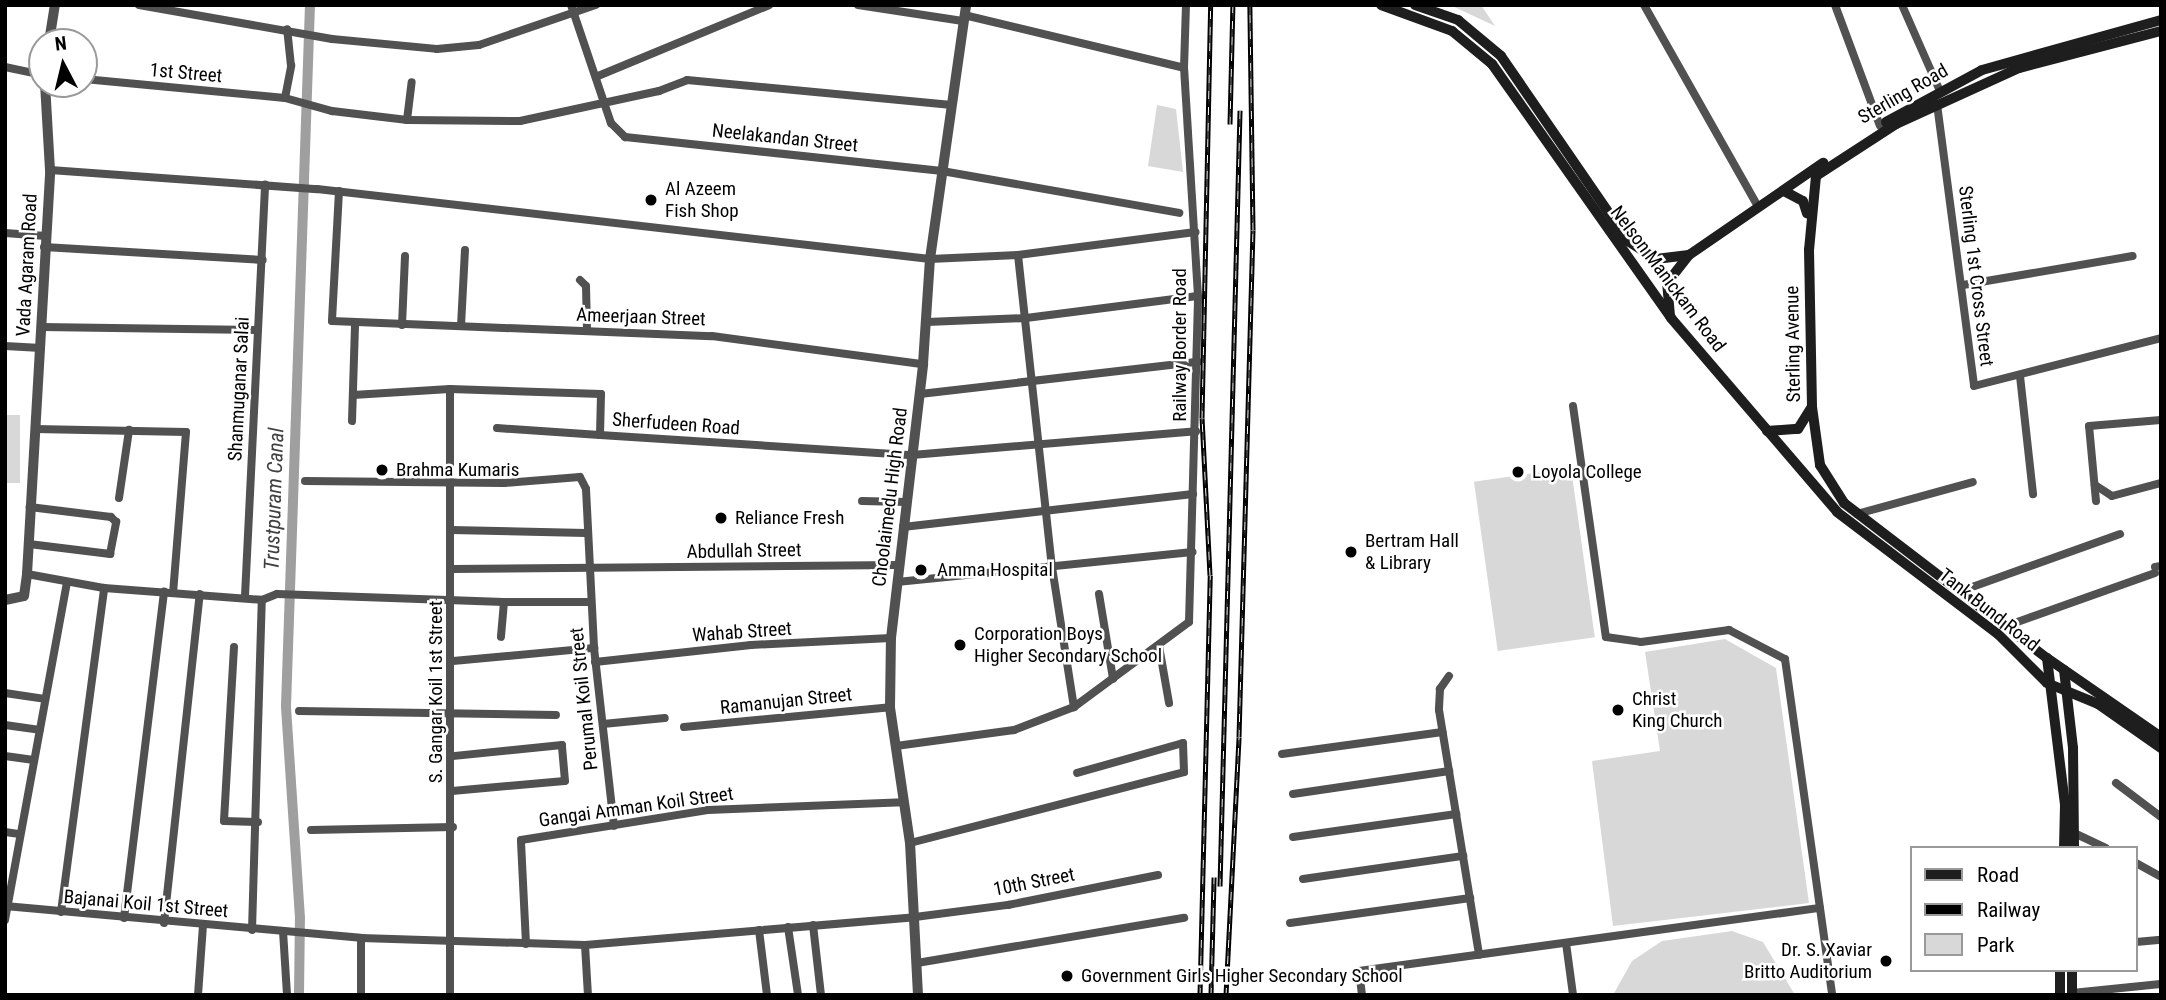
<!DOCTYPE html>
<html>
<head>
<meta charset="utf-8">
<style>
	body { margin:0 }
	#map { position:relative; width:2166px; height:1000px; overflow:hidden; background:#fff; font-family:"Roboto Condensed",sans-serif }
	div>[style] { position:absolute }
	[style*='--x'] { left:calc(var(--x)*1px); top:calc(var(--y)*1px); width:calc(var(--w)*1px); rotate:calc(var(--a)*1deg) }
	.green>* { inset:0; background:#d8d8d8; transform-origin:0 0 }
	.canal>* { height:10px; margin:-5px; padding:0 5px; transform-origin:5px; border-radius:5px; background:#9f9f9f }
	.minor>* { height:8px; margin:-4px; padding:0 4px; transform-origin:4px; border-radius:4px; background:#515151 }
	.tertiary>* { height:10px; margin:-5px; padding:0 5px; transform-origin:5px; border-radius:5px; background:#515151 }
	.secondary>* { height:10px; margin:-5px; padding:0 5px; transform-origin:5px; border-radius:5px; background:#1e1e1e }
	.rail>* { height:5px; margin-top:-2.5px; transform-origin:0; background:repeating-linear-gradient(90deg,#fff 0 8px,#000 0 16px); box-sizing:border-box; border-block:2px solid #000 }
	.dots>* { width:19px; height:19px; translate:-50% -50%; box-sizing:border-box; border:4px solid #fff; border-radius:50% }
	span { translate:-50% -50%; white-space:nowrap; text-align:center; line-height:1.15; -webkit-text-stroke:5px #fff; paint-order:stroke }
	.street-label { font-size:19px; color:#000 }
	.poi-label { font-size:19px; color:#000 }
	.left { translate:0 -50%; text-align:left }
	.right { translate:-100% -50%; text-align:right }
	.water-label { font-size:21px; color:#404040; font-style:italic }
	.frame { position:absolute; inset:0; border:7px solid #000; pointer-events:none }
	.legend { position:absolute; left:1910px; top:846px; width:228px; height:126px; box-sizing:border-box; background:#fff; border:2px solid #999; margin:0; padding:9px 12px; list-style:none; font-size:21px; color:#000 }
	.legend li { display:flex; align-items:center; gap:14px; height:35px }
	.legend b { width:35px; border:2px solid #999 }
	.north { position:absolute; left:28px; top:28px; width:70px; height:70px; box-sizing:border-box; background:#fff; border:2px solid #999; border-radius:50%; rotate:353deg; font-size:19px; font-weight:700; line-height:28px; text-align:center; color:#000 }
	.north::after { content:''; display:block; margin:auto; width:24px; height:32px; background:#000; clip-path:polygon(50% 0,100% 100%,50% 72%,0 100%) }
</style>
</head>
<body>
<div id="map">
	<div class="green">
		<div style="clip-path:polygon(1450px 5px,1481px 5px,1495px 26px)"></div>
		<div style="clip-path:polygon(1157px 105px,1176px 109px,1183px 172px,1148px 166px)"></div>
		<div style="left:5px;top:415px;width:15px;height:68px"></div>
		<div style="left:1571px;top:468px;width:171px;height:98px;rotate:82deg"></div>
		<div style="clip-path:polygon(1725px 639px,1776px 668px,1809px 903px,1613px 926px,1592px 761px,1660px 751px,1645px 652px)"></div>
		<div style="clip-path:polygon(1732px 931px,1763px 942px,1795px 995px,1613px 995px,1632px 961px,1662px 941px)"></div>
	</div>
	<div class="canal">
		<div style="--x:299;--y:995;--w:77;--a:-89.3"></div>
		<div style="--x:300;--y:918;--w:212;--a:-93.8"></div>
		<div style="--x:286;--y:706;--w:701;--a:-88.04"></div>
	</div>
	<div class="minor">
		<div style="--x:139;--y:5;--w:196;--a:10"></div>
		<div style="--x:332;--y:39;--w:105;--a:5.4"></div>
		<div style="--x:437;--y:49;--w:42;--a:-5.4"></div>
		<div style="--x:479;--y:45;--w:124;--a:-18.9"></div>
		<div style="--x:571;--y:5;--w:125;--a:71.3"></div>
		<div style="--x:611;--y:123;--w:20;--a:45"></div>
		<div style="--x:625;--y:137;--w:319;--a:6.1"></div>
		<div style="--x:942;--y:171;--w:241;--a:10"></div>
		<div style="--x:858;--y:5;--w:106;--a:8.7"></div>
		<div style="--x:1644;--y:5;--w:230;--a:60.5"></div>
		<div style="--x:1835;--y:5;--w:129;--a:69.6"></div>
		<div style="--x:1902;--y:5;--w:94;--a:66.2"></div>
		<div style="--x:964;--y:15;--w:226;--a:13.5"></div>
		<div style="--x:5;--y:67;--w:38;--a:12"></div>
		<div style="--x:598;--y:76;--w:185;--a:-22.5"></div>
		<div style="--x:84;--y:79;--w:202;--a:5.4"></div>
		<div style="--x:285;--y:98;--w:49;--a:15.5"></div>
		<div style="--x:332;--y:111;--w:76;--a:6.8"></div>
		<div style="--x:407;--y:120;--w:113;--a:0.5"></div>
		<div style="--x:520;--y:121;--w:142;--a:-12.2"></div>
		<div style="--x:659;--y:91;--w:30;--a:-21"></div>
		<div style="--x:687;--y:80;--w:266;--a:5.4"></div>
		<div style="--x:285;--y:98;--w:33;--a:-79"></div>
		<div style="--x:291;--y:66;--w:37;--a:-96"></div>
		<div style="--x:1937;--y:104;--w:284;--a:82.5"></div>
		<div style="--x:1974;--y:386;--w:193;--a:-14.4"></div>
		<div style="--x:407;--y:120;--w:38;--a:-83"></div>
		<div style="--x:50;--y:170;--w:268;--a:4.1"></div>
		<div style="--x:317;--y:189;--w:617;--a:6.51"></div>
		<div style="--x:930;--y:259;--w:88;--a:-2.6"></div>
		<div style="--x:1018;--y:255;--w:179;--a:-7.4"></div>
		<div style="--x:339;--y:191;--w:130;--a:93.1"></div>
		<div style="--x:332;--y:321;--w:380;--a:2.3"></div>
		<div style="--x:712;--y:336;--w:213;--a:7.6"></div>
		<div style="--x:5;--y:233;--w:41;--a:4.2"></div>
		<div style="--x:44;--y:247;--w:219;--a:3.4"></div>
		<div style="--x:1018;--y:255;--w:314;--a:83.8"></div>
		<div style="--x:1052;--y:567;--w:142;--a:81.1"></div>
		<div style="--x:580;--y:280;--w:8;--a:45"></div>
		<div style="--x:586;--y:286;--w:45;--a:88.7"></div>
		<div style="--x:1963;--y:285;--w:172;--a:-9.7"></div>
		<div style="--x:927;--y:322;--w:99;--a:-2.3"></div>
		<div style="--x:1026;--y:318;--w:173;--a:-7.3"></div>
		<div style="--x:402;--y:325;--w:69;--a:-87.5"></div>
		<div style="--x:461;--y:326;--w:76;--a:-87"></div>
		<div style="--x:41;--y:327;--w:216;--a:0.8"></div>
		<div style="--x:5;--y:346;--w:36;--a:3"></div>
		<div style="--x:2020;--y:376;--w:119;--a:83.7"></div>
		<div style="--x:920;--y:394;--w:280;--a:-6.6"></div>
		<div style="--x:353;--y:395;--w:97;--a:-3.5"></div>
		<div style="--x:450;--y:389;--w:151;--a:1.9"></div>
		<div style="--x:601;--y:394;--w:41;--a:91.4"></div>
		<div style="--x:600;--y:435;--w:313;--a:3.7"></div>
		<div style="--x:912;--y:455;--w:285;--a:-4.8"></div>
		<div style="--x:1573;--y:406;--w:233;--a:81.9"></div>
		<div style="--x:1606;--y:637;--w:35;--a:8"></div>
		<div style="--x:1641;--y:642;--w:89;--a:-7.8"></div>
		<div style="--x:1729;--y:630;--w:63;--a:27.4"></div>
		<div style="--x:1785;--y:659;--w:339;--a:82"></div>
		<div style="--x:352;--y:421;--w:97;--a:-88.2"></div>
		<div style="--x:497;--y:428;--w:103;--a:3.9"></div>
		<div style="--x:35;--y:429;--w:151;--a:1.1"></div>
		<div style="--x:186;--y:432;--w:161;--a:94.6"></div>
		<div style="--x:305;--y:481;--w:199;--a:0.6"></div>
		<div style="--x:504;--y:483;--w:76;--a:-4.5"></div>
		<div style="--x:580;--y:477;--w:13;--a:63"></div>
		<div style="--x:586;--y:489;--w:159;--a:87.1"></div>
		<div style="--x:594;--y:648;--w:179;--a:83.6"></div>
		<div style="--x:2095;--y:485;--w:20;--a:33"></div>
		<div style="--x:2112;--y:496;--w:51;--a:-14.9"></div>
		<div style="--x:119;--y:498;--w:69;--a:-81.6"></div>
		<div style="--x:862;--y:501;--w:44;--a:1.3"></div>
		<div style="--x:2096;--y:501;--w:75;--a:-95.3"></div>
		<div style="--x:2089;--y:426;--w:72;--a:-4.8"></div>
		<div style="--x:1857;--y:514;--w:120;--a:-15.4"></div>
		<div style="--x:903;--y:527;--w:292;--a:-6.5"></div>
		<div style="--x:451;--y:530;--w:135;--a:1.3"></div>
		<div style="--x:29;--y:544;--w:82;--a:7"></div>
		<div style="--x:110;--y:554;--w:33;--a:-79"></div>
		<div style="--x:116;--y:522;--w:7;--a:-135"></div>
		<div style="--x:111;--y:517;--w:82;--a:-173"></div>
		<div style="--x:2155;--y:567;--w:6;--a:-9"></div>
		<div style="--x:452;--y:569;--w:447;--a:-0.5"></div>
		<div style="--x:27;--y:574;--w:78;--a:10.3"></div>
		<div style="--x:104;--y:588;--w:158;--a:4.3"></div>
		<div style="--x:262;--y:600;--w:16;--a:-22"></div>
		<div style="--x:277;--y:594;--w:227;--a:2"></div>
		<div style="--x:504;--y:602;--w:35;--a:95"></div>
		<div style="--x:897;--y:582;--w:297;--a:-5.8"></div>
		<div style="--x:1961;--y:591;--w:169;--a:-19.7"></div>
		<div style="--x:1099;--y:594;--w:86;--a:80.6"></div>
		<div style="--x:245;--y:596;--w:412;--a:-87.2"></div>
		<div style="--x:504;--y:602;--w:87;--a:0"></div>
		<div style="--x:2009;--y:625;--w:155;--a:-19.6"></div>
		<div style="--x:1159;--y:646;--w:58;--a:80"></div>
		<div style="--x:234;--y:647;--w:174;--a:93.3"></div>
		<div style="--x:224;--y:821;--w:34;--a:2"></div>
		<div style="--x:453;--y:661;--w:142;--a:-5.3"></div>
		<div style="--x:595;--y:662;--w:157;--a:-6.2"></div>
		<div style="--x:751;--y:645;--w:140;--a:-2.9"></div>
		<div style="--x:1449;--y:676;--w:16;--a:125"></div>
		<div style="--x:1440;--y:689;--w:21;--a:93"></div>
		<div style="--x:1439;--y:710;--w:248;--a:80.7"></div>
		<div style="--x:5;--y:693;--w:40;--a:8.5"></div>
		<div style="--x:299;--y:711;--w:257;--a:0.9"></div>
		<div style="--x:603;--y:724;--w:62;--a:-5.5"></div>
		<div style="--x:5;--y:725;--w:35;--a:8"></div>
		<div style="--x:684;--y:727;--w:207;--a:-5.5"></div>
		<div style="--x:896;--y:746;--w:119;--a:-7.7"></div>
		<div style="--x:1014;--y:730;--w:64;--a:-21"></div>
		<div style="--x:1074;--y:707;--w:143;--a:-36.5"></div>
		<div style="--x:1189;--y:622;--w:326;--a:-88.4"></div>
		<div style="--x:1198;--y:296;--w:228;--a:-93.5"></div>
		<div style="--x:1184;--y:68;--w:63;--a:-88.2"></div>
		<div style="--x:1282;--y:754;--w:162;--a:-7.8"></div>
		<div style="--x:5;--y:756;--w:29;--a:8"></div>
		<div style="--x:2116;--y:783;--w:56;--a:37.1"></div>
		<div style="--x:452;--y:791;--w:113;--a:-5.1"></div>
		<div style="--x:565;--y:781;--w:36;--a:-95"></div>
		<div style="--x:562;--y:745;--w:110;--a:174.2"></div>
		<div style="--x:1293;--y:794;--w:158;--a:-8.4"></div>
		<div style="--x:311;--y:830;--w:142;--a:-1.2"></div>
		<div style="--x:5;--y:832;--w:15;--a:8"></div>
		<div style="--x:2074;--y:833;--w:35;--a:25"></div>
		<div style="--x:1293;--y:837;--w:165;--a:-8"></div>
		<div style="--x:910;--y:843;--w:283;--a:-14.5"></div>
		<div style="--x:1184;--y:772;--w:29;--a:-92"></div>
		<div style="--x:1183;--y:743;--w:110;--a:164.2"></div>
		<div style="--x:2136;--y:863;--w:29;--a:29"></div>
		<div style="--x:1303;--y:879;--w:162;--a:-8.2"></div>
		<div style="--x:5;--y:906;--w:357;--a:5.1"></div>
		<div style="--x:361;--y:938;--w:224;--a:1.8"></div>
		<div style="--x:585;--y:945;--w:331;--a:-4.8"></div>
		<div style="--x:915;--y:917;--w:94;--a:-7.4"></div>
		<div style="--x:1008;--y:905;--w:153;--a:-11.3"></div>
		<div style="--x:61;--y:912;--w:327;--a:-82.4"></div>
		<div style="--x:124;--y:918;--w:329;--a:-83"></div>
		<div style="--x:5;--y:920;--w:343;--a:-79.6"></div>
		<div style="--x:164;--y:923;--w:331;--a:-83.8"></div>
		<div style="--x:1290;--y:923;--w:182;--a:-7.9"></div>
		<div style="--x:813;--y:925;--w:70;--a:83.5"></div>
		<div style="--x:788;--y:927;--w:69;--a:81.6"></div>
		<div style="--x:252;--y:930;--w:330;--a:-88.3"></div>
		<div style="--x:759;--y:930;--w:65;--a:83"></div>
		<div style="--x:283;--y:931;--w:64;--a:86.4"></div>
		<div style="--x:361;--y:938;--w:57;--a:90"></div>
		<div style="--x:2136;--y:942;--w:25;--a:-5"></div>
		<div style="--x:1566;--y:943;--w:52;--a:82.3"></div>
		<div style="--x:526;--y:944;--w:104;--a:-92.8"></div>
		<div style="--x:521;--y:840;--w:189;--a:-9.1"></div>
		<div style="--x:708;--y:810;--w:195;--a:-2.3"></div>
		<div style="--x:585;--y:945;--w:50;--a:86.6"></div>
		<div style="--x:917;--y:963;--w:271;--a:-9.6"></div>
		<div style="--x:2072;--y:993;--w:89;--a:-5.8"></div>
		<div style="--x:198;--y:995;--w:69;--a:-85.9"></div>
		<div style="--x:450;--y:995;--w:606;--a:-90"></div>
		<div style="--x:1362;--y:995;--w:24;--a:-97"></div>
		<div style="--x:1359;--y:971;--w:465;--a:-7.8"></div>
	</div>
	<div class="tertiary">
		<div style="--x:49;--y:42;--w:37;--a:-81"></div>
		<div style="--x:5;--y:600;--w:19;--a:-12"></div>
		<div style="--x:24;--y:596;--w:22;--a:-82"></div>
		<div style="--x:27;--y:574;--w:405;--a:-86.7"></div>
		<div style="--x:50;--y:170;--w:86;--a:-93.3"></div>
		<div style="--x:918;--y:995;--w:152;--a:-93"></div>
		<div style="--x:910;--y:843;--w:137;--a:-98.4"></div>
		<div style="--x:890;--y:707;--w:69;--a:-89.2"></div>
		<div style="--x:891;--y:638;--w:276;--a:-83.3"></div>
		<div style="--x:923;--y:364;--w:105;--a:-86.2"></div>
		<div style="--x:930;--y:259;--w:257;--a:-81.9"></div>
	</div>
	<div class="secondary">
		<div style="--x:1381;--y:5;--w:76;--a:20.1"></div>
		<div style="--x:1452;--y:31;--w:52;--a:39.5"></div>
		<div style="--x:1492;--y:64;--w:311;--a:54.8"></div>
		<div style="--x:1671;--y:318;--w:255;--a:49.4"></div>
		<div style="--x:1837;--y:512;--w:202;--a:37.2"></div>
		<div style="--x:1998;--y:634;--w:69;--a:45"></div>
		<div style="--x:2047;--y:683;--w:55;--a:22.4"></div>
		<div style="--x:2098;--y:704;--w:77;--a:34.9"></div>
		<div style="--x:1415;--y:5;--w:46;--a:19.2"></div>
		<div style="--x:1458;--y:20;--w:56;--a:39.9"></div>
		<div style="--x:1501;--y:56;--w:224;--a:55.5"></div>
		<div style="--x:1628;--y:241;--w:33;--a:33"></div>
		<div style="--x:1656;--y:259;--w:33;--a:-7"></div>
		<div style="--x:2161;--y:31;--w:147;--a:165.4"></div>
		<div style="--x:2019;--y:68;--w:135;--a:155.5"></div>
		<div style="--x:1896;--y:124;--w:95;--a:147"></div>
		<div style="--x:1816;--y:176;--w:74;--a:95.4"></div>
		<div style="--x:1809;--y:250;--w:157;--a:88.9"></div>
		<div style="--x:1812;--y:407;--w:59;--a:82.1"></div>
		<div style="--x:1820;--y:465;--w:45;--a:57.7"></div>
		<div style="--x:1844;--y:503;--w:255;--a:37.4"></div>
		<div style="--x:2047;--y:658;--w:139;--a:34.7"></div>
		<div style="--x:1886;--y:122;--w:109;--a:-28.4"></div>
		<div style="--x:1982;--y:70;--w:186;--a:-15.6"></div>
		<div style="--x:1784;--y:191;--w:21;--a:28"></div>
		<div style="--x:1803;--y:201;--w:13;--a:72"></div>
		<div style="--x:1670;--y:316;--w:33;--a:-95"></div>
		<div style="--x:1667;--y:283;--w:36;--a:-52"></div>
		<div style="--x:1689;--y:255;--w:163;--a:-34.5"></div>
		<div style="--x:1767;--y:431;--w:31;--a:-4"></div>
		<div style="--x:1798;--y:429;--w:26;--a:-58"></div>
		<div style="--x:2047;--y:658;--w:148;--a:83"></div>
		<div style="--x:2065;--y:805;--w:43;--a:91.3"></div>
		<div style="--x:2064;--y:670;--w:79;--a:83.4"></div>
		<div style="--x:2073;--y:748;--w:100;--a:89.4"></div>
		<div style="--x:2060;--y:995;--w:25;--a:-90"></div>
		<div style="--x:2072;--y:995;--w:25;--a:-90"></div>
	</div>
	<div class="rail">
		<div style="--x:1230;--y:124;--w:119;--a:-88.6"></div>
		<div style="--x:1220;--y:886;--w:776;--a:-88.52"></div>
		<div style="--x:1200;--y:995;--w:420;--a:-88.6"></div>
		<div style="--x:1210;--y:575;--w:157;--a:-92.9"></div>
		<div style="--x:1202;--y:418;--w:413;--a:-88.8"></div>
		<div style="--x:1211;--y:995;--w:118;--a:-88.5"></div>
		<div style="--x:1226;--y:995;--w:258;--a:-87.1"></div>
		<div style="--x:1239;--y:737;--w:507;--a:-88.42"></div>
		<div style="--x:1253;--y:230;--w:225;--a:-90.8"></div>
	</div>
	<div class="dots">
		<div style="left:651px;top:200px;background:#000"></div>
		<div style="left:382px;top:470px;background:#000"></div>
		<div style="left:1518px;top:472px;background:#000"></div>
		<div style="left:721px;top:518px;background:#000"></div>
		<div style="left:1351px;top:552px;background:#000"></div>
		<div style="left:921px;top:570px;background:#000"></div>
		<div style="left:960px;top:645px;background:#000"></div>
		<div style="left:1618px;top:710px;background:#000"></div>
		<div style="left:1886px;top:961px;background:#000"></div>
		<div style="left:1067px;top:976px;background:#000"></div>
	</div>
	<div class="street-label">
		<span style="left:186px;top:73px;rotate:5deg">1st Street</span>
		<span style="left:1903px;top:94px;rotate:-30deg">Sterling Road</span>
		<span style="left:785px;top:138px;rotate:6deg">Neelakandan Street</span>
		<span style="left:27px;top:265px;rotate:-87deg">Vada Agaram Road</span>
		<span style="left:1976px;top:276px;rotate:83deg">Sterling 1st Cross Street</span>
		<span style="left:1668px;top:279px;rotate:53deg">Nelson Manickam Road</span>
		<span style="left:641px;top:317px;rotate:2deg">Ameerjaan Street</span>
		<span style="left:1793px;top:344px;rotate:-91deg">Sterling Avenue</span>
		<span style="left:1180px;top:345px;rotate:-90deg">Railway Border Road</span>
		<span style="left:239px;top:389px;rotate:-87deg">Shanmuganar Salai</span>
		<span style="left:676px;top:424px;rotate:4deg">Sherfudeen Road</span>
		<span style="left:890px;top:497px;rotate:-83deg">Choolaimedu High Road</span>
		<span style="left:744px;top:551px;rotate:-1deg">Abdullah Street</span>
		<span style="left:1989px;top:610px;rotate:38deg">Tank Bund Road</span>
		<span style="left:742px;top:632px;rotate:-4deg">Wahab Street</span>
		<span style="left:436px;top:692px;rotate:-90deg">S. Gangar Koil 1st Street</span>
		<span style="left:584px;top:699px;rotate:-96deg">Perumal Koil Street</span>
		<span style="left:786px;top:701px;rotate:-6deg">Ramanujan Street</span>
		<span style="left:636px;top:807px;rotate:-8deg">Gangai Amman Koil Street</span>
		<span style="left:1034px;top:882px;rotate:-11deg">10th Street</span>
		<span style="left:146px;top:904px;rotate:5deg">Bajanai Koil 1st Street</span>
	</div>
	<div class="poi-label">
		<span class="left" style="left:665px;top:200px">Al Azeem<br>Fish Shop</span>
		<span class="left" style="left:396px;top:470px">Brahma Kumaris</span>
		<span class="left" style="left:1532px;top:472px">Loyola College</span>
		<span class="left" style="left:735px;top:518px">Reliance Fresh</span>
		<span class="left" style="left:1365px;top:552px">Bertram Hall<br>&amp; Library</span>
		<span class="left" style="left:937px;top:570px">Amma Hospital</span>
		<span class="left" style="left:974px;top:645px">Corporation Boys<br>Higher Secondary School</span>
		<span class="left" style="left:1632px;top:710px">Christ<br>King Church</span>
		<span class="right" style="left:1872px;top:961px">Dr. S. Xaviar<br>Britto Auditorium</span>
		<span class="left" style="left:1081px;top:976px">Government Girls Higher Secondary School</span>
	</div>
	<div class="water-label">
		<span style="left:274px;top:499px;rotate:-88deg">Trustpuram Canal</span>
	</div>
	<div class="frame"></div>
	<ul class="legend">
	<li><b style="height:9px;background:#1e1e1e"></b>Road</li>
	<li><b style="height:9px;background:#000"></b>Railway</li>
	<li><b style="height:19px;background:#d8d8d8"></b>Park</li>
	</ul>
	<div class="north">N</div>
</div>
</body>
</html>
